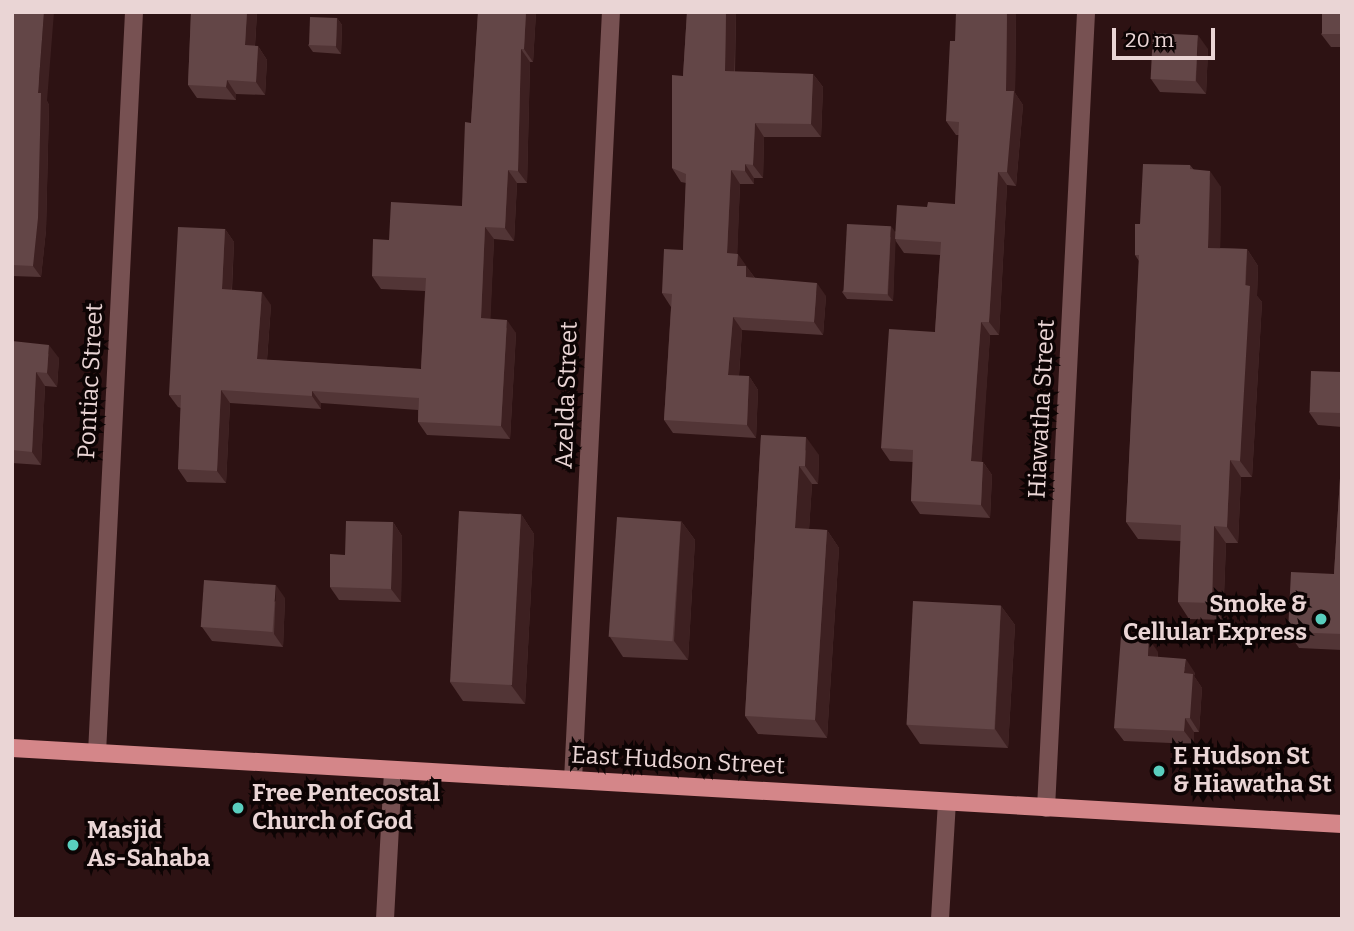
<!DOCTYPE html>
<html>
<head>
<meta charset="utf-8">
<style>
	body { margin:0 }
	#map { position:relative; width:1354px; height:931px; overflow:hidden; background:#2d1213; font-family:Bitter,serif }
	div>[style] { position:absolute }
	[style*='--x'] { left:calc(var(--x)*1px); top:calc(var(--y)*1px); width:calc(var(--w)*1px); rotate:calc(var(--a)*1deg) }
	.minor>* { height:18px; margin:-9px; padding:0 9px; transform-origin:9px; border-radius:9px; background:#775152 }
	.major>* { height:18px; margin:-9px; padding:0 9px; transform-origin:9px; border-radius:9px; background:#d48689 }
	.wall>* { inset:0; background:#523536 }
	.shaded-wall>* { inset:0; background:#3d2021 }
	.building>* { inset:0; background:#634647; transform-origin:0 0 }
	.dots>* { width:19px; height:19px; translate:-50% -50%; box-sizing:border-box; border:4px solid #0d0404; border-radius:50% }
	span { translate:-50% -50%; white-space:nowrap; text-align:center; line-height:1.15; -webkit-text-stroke:7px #0d0404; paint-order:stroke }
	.street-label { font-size:24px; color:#ead5d5 }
	.poi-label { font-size:24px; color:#ead5d5; font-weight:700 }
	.right { translate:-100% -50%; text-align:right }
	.left { translate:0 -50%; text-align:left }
	.frame { position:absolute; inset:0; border:14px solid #ead5d5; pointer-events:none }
	.scale { position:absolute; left:1112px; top:28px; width:103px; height:32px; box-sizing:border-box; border:4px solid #ead5d5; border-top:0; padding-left:9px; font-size:21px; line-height:24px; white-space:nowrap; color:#ead5d5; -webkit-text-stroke:5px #0d0404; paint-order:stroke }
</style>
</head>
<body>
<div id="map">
	<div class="minor">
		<div style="--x:97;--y:753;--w:742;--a:-87.14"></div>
		<div style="--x:573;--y:780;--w:769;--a:-87.17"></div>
		<div style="--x:1046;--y:808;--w:797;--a:-87.12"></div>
		<div style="--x:385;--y:919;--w:149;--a:-86.9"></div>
		<div style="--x:940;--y:919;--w:117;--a:-86.6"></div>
	</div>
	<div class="major">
		<div style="--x:12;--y:748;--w:1332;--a:3.27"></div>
	</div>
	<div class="wall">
		<div style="clip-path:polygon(12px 12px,47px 101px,49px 105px,46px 230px,41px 277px,12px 276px)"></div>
		<div style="clip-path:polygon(191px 12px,257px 12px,255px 46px,258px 46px,267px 60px,265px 95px,236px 94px,236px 100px,197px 98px,188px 85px)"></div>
		<div style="clip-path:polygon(478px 12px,536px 12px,533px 62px,530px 62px,527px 183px,517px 183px,514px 241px,494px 239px,490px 319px,516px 333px,510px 439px,427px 435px,418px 422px,418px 410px,321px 403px,321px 409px,230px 403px,226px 483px,187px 482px,178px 469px,181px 408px,178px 407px,169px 395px,225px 229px,234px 242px,232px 290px,271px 305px,267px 360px,421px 369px,425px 291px,381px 289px,372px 276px,389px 240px,462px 206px,471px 123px)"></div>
		<div style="clip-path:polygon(687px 12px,736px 12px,735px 72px,813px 74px,823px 87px,821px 137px,764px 137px,763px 178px,754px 178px,754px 184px,740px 184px,737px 254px,755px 278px,826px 296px,823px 335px,742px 330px,739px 376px,749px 376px,758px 390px,756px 438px,673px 433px,664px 420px,671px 307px,662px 293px,683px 250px,686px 183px,681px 182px,672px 168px,683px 76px)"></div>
		<div style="clip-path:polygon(1016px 12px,1015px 93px,1023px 105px,1016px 186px,1007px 185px,999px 335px,990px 335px,981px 462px,983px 462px,992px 475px,990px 518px,920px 514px,911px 501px,913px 462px,890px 461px,881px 448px,935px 332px,940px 255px,904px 253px,895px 240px,893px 301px,847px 299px,842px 292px,895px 232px,927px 207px,955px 204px,959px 135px,956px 135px,946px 121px,955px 41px)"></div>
		<div style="clip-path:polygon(1342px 12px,1342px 47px,1331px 47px,1321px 34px)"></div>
		<div style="clip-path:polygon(337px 18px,342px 25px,341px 54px,313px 52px,308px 45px)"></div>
		<div style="clip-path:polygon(1208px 49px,1206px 94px,1160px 92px,1151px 79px)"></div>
		<div style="clip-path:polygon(1190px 165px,1194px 170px,1221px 187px,1220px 248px,1247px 249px,1258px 266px,1257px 296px,1262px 302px,1252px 477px,1241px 477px,1238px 543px,1226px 543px,1223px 620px,1189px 619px,1178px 602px,1181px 541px,1138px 539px,1126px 522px,1139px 261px,1135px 255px,1140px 224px)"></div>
		<div style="clip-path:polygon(12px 341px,59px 358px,57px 387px,45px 386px,41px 465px,12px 463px)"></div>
		<div style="clip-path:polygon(1342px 372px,1342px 427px,1318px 425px,1309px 412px)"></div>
		<div style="clip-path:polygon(761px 435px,819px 455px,818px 484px,812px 484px,809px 529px,827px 530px,839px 548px,827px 738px,758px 734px,745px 716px)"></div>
		<div style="clip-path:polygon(1342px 446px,1342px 650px,1299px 648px,1288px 632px,1334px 574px)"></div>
		<div style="clip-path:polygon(521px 514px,534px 534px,525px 704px,463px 701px,450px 682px)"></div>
		<div style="clip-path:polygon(681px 521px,695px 540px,688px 660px,623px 657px,610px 637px)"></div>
		<div style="clip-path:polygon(393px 522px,402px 536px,401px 602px,339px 600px,330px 587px,345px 555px)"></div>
		<div style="clip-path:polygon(285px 598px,283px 647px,212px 641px,202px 627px)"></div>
		<div style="clip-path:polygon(1001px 606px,1015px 625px,1008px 748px,920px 744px,907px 725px)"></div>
		<div style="clip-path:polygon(1158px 652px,1158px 657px,1195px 673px,1194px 676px,1202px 688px,1199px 732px,1194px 732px,1194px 744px,1124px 741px,1114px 728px)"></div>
	</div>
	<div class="shaded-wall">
		<div style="clip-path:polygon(44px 12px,54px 12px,47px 101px,49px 105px,46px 230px,41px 277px,33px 266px,38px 93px)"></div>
		<div style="clip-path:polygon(247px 12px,257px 12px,254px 59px,245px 45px)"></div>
		<div style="clip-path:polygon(526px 12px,536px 12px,533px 62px,524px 49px)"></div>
		<div style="clip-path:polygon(726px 12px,736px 12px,734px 85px,725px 71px)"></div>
		<div style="clip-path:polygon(1007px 12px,1016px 12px,1015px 93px,1023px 105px,1016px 186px,1007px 172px,1006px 91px)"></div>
		<div style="clip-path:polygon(337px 18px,342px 25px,341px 54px,336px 47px)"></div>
		<div style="clip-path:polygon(1198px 35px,1208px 49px,1206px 94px,1196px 81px)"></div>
		<div style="clip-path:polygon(258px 46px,267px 60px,265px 95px,256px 82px)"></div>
		<div style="clip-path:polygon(521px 49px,530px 62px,527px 183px,518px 171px)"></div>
		<div style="clip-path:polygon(813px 74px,823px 87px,821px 137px,811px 124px)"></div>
		<div style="clip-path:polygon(227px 80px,236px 94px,236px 100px,226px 87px)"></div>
		<div style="clip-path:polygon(755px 123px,764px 137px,763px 178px,753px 165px)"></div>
		<div style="clip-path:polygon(745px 164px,754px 178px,754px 184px,745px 171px)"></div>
		<div style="clip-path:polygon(508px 170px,517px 183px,514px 241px,505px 228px)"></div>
		<div style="clip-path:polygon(731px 170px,740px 184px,737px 262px,738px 254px,756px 280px,755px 291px,727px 253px)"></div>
		<div style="clip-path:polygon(1210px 171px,1221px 187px,1220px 264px,1208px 248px)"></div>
		<div style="clip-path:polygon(998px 172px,1007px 185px,999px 335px,989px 322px)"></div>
		<div style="clip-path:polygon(891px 226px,896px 233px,893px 301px,888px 295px)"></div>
		<div style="clip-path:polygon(485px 227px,494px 239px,490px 331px,481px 318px)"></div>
		<div style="clip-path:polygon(225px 229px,234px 242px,231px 302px,222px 289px)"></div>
		<div style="clip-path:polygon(1247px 249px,1258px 266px,1257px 296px,1262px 302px,1252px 477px,1240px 461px)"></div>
		<div style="clip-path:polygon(817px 283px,826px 296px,823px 335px,814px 322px)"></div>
		<div style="clip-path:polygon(262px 292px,271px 305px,266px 372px,257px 359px)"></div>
		<div style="clip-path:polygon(733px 317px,742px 330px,738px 389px,728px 375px)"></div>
		<div style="clip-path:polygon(507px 320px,516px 333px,510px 439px,501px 426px)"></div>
		<div style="clip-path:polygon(981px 322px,990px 335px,981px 475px,971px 461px)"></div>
		<div style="clip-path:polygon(49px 345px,59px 358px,57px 387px,47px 373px)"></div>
		<div style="clip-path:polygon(36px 372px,45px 386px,41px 465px,32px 452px)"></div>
		<div style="clip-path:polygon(749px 376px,758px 390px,756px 438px,747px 425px)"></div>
		<div style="clip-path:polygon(221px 390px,230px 403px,226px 483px,217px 471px)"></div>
		<div style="clip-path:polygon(312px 391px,321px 403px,321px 409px,312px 396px)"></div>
		<div style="clip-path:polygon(806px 437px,819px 455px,818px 484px,805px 466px)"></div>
		<div style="clip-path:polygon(1230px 460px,1241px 477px,1238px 543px,1227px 527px)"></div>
		<div style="clip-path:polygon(983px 462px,992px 475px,990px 518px,981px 505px)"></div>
		<div style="clip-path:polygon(799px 466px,812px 484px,808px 546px,795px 528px)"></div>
		<div style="clip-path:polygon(521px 514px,534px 534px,525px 704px,511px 685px)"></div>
		<div style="clip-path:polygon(681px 521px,695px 540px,688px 660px,674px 641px)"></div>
		<div style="clip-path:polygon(393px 522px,402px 536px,401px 602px,391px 589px)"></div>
		<div style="clip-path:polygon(1214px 526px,1226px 543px,1223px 620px,1212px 603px)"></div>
		<div style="clip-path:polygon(827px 530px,839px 548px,827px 738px,815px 720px)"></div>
		<div style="clip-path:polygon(276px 585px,285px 598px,283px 647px,274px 634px)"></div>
		<div style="clip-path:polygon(1001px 606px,1015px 625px,1008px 748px,995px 729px)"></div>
		<div style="clip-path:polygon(1149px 639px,1158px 652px,1157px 669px,1148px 656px)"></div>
		<div style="clip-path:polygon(1186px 659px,1195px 673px,1194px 676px,1202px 688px,1199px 732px,1190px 718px,1184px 673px)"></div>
		<div style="clip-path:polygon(1185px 718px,1194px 732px,1194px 744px,1184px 731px)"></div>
	</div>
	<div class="building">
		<div style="clip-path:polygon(12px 12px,44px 12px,38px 93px,41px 93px,38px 218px,33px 266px,12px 265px)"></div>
		<div style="clip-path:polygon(191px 12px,247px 12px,245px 45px,258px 46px,256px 82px,227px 80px,226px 87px,188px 85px)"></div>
		<div style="clip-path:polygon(478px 12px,526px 12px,524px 49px,521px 49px,518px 171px,508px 170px,505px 228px,485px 227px,481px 318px,507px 320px,501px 426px,418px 422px,419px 398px,312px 391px,312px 396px,221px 390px,217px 471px,178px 469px,181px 395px,169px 395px,178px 227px,225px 229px,222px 289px,262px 292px,257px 359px,421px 369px,426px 278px,372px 276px,373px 239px,389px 240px,391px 202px,462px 206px,465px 122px,471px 123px)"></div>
		<div style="clip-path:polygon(687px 12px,726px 12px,725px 71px,813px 74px,811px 124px,755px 123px,753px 165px,745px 164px,745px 171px,731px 170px,727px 253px,738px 254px,737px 266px,746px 266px,746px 277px,817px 283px,814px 322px,733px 317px,728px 375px,749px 376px,747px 425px,664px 420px,672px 294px,662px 293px,664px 249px,683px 250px,686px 174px,672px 168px,672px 75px,683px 76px)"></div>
		<div style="clip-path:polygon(956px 12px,1007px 12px,1006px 91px,1014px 91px,1007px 172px,998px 172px,989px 322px,981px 322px,977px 376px,971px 461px,983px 462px,981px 505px,911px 501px,913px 450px,881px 448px,889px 329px,935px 332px,941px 242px,895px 239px,897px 205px,927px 207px,928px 202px,955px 204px,959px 122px,946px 121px,950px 41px,955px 41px)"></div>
		<div style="left:1322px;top:12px;width:20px;height:22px"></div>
		<div style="left:310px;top:17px;width:27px;height:28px;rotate:2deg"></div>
		<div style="left:1153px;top:33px;width:45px;height:46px;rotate:3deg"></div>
		<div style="clip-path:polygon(1143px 164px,1190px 165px,1190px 169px,1210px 171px,1208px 248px,1247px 249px,1245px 285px,1250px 286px,1240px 461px,1230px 460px,1227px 527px,1214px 526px,1212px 603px,1178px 602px,1181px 525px,1126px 522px,1139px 255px,1135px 255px,1135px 224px,1140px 224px)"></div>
		<div style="left:847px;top:224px;width:44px;height:68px;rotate:3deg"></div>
		<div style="clip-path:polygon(12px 341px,49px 345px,47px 373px,36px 372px,32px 452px,12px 450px)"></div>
		<div style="left:1311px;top:371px;width:31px;height:41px;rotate:2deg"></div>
		<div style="clip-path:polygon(761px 435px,806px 437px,805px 466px,799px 466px,795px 528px,827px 530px,815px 720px,745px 716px)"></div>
		<div style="clip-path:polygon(1342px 446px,1342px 634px,1288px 632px,1291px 572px,1334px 574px)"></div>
		<div style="left:459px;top:511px;width:62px;height:171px;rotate:3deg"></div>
		<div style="left:617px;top:517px;width:64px;height:120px;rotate:4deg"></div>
		<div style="clip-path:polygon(346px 521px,393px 522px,391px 589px,330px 587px,330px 554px,345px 555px)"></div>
		<div style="left:204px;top:580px;width:72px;height:47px;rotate:4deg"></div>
		<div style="left:913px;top:601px;width:88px;height:124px;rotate:3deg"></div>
		<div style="clip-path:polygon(1121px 636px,1149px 639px,1148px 656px,1186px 659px,1184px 673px,1193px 674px,1190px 718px,1185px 718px,1184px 731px,1114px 728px)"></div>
	</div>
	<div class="dots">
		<div style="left:1321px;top:619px;background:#59cebe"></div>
		<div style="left:1159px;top:771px;background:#59cebe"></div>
		<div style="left:238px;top:808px;background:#59cebe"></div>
		<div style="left:73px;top:845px;background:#59cebe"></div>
	</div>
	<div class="street-label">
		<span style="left:91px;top:381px;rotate:-87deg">Pontiac Street</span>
		<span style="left:567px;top:395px;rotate:-88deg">Azelda Street</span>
		<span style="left:1042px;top:409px;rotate:-87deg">Hiawatha Street</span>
		<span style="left:678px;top:761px;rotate:3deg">East Hudson Street</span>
	</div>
	<div class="poi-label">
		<span class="right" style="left:1307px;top:619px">Smoke &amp;<br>Cellular Express</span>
		<span class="left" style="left:1173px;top:771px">E Hudson St<br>&amp; Hiawatha St</span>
		<span class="left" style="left:252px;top:808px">Free Pentecostal<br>Church of God</span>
		<span class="left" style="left:87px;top:845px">Masjid<br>As-Sahaba</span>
	</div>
	<div class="frame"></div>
	<div class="scale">20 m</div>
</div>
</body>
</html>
